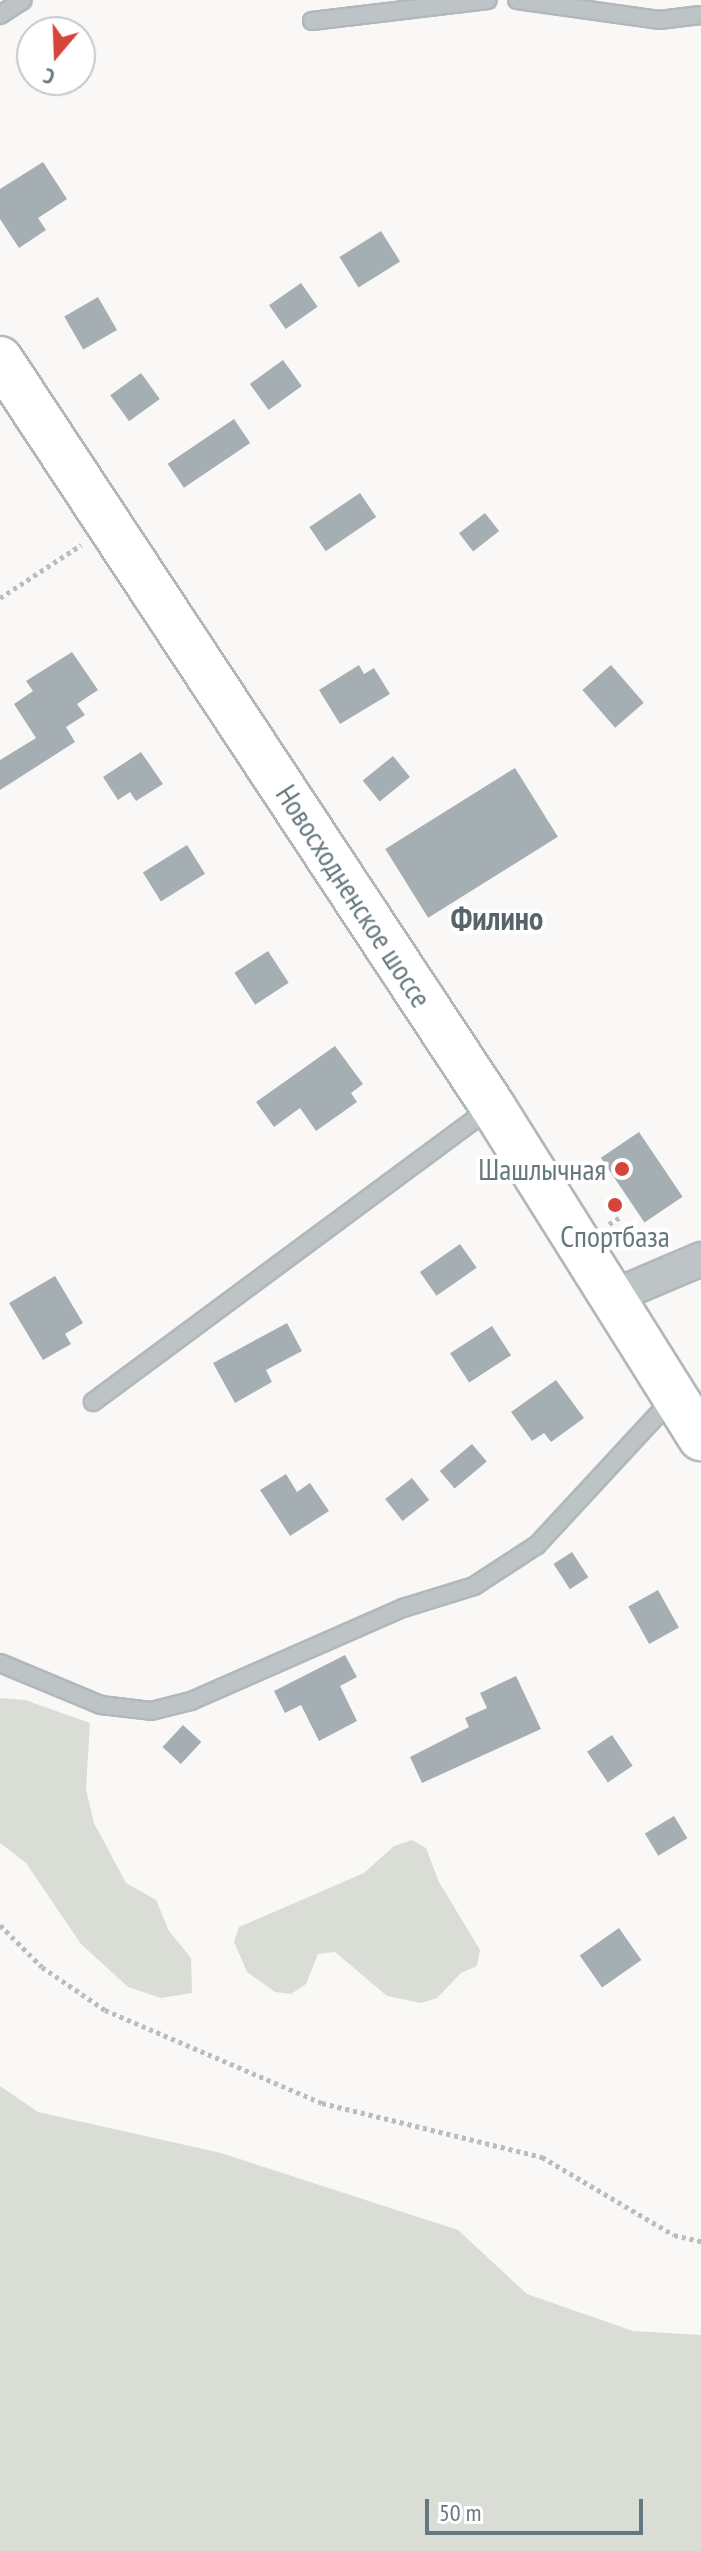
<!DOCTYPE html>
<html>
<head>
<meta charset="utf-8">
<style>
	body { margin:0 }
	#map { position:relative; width:701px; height:2551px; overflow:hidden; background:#f9f8f7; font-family:"PT Sans Narrow",sans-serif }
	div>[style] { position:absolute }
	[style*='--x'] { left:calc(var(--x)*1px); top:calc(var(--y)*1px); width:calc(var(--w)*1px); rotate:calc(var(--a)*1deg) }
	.green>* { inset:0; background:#daddd6 }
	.building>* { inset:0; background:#a5afb3; transform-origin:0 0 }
	.path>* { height:5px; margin-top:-2.5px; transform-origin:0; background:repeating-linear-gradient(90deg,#b9bdbf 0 4px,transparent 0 8px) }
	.roads { filter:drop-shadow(2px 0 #b1b8bb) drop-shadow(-2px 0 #b1b8bb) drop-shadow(0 2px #b1b8bb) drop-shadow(0 -2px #b1b8bb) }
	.lane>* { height:16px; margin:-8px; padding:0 8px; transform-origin:8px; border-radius:8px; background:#bec4c6 }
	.street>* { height:32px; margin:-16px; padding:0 16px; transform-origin:16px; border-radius:16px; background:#bec4c6 }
	.secondary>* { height:44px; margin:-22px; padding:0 22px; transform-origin:22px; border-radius:22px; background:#fff }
	.dots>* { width:22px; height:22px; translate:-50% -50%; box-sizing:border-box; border:4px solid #fff; border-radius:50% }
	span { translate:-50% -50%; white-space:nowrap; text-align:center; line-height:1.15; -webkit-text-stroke:8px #fff; paint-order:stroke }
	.street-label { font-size:30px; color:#66787f }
	.poi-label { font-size:30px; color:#66787f }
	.right { translate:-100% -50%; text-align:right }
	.neighbourhood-label { font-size:32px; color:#57656b; font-weight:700 }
	.north { position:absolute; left:16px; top:16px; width:80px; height:80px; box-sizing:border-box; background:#fff; border:2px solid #c2c9cc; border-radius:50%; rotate:199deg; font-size:22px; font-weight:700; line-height:32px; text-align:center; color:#66787f }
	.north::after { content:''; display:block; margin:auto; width:28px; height:36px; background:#d64539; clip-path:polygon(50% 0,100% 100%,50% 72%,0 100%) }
	.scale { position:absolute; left:425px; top:2499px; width:218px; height:36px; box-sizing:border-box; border:4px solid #66787f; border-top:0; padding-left:10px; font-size:24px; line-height:28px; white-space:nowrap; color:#66787f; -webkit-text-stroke:6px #fff; paint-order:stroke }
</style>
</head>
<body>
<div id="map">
	<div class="green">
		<div style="clip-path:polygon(0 1698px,25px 1700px,90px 1723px,86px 1789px,94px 1823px,126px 1883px,156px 1900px,169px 1931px,191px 1958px,192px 1993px,161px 1998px,128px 1987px,81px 1944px,26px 1863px,0 1843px)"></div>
		<div style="clip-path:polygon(412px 1840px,426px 1848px,439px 1882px,480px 1950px,477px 1966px,461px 1973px,437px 1998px,421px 2003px,387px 1996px,335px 1952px,318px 1954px,306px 1984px,291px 1994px,275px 1992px,247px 1972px,234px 1942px,239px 1927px,364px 1873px,394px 1846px)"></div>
		<div style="clip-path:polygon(0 2086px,38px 2112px,221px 2153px,458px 2230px,527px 2294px,633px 2331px,701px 2335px,701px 2551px,0 2551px)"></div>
	</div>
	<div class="building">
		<div style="clip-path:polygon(43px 162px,67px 199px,38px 218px,46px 230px,19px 248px,0 219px,0 189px)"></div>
		<div style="left:381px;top:231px;width:36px;height:49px;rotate:58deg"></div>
		<div style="left:301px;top:283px;width:29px;height:39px;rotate:55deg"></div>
		<div style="left:98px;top:297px;width:38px;height:39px;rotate:60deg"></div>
		<div style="left:283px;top:360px;width:32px;height:41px;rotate:54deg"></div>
		<div style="left:141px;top:373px;width:32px;height:38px;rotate:54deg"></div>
		<div style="left:234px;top:419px;width:29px;height:80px;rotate:56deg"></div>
		<div style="left:360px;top:493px;width:29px;height:61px;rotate:56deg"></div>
		<div style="left:485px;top:513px;width:23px;height:33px;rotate:52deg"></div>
		<div style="clip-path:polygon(72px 652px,98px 690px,77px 704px,85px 715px,66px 727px,75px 742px,0 790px,0 760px,36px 738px,14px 704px,33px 691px,26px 681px)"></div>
		<div style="clip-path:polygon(359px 665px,364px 674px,374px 668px,390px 694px,340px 724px,319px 690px)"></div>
		<div style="left:611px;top:665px;width:50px;height:38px;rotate:49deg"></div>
		<div style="clip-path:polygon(141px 752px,163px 784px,136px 801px,130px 792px,118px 800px,103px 777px)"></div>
		<div style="left:393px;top:756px;width:27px;height:39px;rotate:51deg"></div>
		<div style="left:515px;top:768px;width:81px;height:153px;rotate:58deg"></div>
		<div style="left:187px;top:845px;width:34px;height:52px;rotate:58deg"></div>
		<div style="left:268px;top:951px;width:38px;height:40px;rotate:57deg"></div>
		<div style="clip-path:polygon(335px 1046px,363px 1084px,351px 1093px,357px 1102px,316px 1131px,300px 1108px,274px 1127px,256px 1102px)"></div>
		<div style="left:639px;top:1132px;width:78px;height:46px;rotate:56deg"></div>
		<div style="left:460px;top:1244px;width:29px;height:49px;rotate:55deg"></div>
		<div style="clip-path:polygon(55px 1276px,83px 1323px,65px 1334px,71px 1344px,43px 1360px,9px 1303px)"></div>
		<div style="clip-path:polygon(287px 1323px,302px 1351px,266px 1370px,272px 1382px,235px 1403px,213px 1363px)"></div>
		<div style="left:492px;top:1326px;width:35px;height:50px;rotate:57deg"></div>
		<div style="clip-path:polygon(556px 1380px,584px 1418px,551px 1442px,544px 1433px,532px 1441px,511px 1412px)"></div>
		<div style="left:472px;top:1444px;width:23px;height:42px;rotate:50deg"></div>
		<div style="clip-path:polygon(286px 1474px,297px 1492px,310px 1483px,329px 1511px,290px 1536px,260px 1490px)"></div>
		<div style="left:412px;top:1478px;width:28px;height:34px;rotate:52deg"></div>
		<div style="left:572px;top:1552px;width:30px;height:22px;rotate:57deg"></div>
		<div style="left:658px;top:1590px;width:43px;height:34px;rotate:61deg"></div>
		<div style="clip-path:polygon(345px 1655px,357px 1677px,340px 1686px,357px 1721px,319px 1741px,301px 1705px,285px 1713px,274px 1691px)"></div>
		<div style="clip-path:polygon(516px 1676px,541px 1729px,422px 1783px,410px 1757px,469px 1727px,465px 1718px,487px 1708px,480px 1693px)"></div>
		<div style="left:183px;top:1725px;width:25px;height:30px;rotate:43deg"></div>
		<div style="left:612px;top:1735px;width:37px;height:30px;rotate:56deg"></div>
		<div style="left:674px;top:1816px;width:26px;height:34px;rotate:59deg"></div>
		<div style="left:619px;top:1928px;width:39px;height:48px;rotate:55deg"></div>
	</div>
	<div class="path">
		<div style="--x:0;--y:598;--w:97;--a:-33.2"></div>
		<div style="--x:609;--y:1224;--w:15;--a:-32"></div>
		<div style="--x:0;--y:1925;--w:59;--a:45"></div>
		<div style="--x:42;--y:1967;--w:76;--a:34.3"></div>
		<div style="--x:105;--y:2010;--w:236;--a:23.2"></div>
		<div style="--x:322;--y:2103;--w:227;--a:13.8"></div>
		<div style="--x:542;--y:2157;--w:153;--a:30.6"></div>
		<div style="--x:674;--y:2235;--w:28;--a:13"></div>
	</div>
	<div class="roads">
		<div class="lane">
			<div style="--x:517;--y:0;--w:143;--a:8"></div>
			<div style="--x:659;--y:20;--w:42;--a:-6.8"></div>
			<div style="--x:0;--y:15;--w:27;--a:-33"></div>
			<div style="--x:312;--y:21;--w:177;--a:-6.8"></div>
			<div style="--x:93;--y:1402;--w:495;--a:-36.5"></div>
			<div style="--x:0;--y:1663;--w:109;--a:22.6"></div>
			<div style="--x:101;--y:1705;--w:50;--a:6.8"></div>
			<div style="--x:151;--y:1711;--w:41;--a:-14"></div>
			<div style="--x:191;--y:1701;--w:232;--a:-23.7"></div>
			<div style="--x:403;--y:1608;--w:74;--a:-17.2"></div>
			<div style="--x:474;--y:1586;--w:75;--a:-33.1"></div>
			<div style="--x:537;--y:1545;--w:202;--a:-47.2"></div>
		</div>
		<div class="street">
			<div style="--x:612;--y:1297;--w:97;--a:-23.1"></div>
		</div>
		<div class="secondary">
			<div style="--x:0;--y:359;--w:896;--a:56.61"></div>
			<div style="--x:493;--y:1107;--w:391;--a:57.9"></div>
		</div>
	</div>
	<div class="dots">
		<div style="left:622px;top:1169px;background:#d64539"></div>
		<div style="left:615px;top:1205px;background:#d64539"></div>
	</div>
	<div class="street-label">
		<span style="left:354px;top:896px;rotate:57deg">Новосходненское шоссе</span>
	</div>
	<div class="poi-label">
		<span class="right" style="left:606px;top:1169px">Шашлычная</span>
		<span style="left:615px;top:1236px">Спортбаза</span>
	</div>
	<div class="neighbourhood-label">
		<span style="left:497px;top:918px">Филино</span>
	</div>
	<div class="north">С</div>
	<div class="scale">50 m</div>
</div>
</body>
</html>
